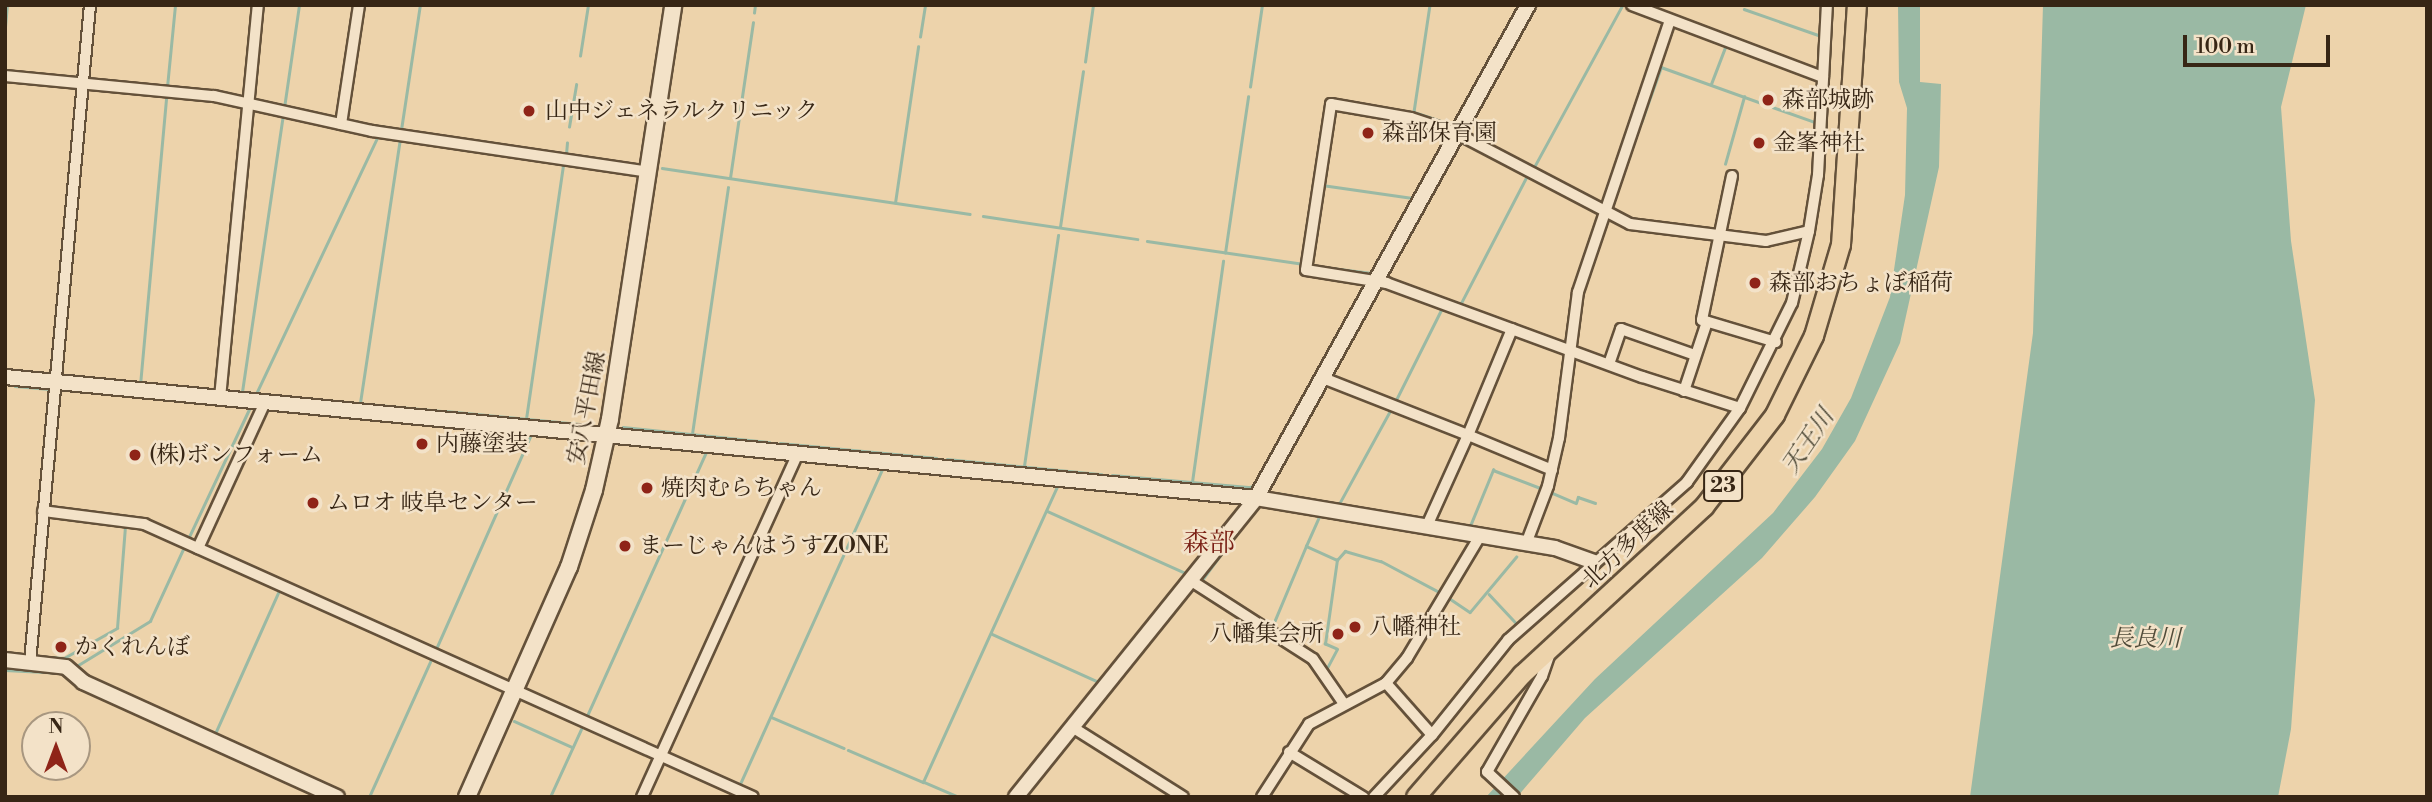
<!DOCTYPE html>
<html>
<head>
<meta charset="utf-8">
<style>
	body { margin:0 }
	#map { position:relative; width:2432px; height:802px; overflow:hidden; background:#edd3ab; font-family:"Libre Bodoni","Noto Serif JP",serif }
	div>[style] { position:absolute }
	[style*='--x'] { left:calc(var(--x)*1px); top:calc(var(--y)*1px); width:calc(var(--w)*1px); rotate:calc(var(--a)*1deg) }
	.water>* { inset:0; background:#9ab9a4 }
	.stream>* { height:2.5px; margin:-1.25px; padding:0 1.25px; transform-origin:1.25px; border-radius:1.25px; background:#9ab9a4 }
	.roads { filter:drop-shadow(2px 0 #64513a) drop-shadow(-2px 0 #64513a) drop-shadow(0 2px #64513a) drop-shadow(0 -2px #64513a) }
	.minor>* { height:10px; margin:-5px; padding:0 5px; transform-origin:5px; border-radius:5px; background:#f3e2c8 }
	.tertiary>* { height:14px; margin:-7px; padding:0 7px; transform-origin:7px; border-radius:7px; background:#f3e2c8 }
	.secondary>* { height:16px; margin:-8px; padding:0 8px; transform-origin:8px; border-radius:8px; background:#f3e2c8 }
	.primary>* { height:18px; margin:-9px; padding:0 9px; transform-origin:9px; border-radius:9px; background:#edd3ab }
	.dots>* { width:19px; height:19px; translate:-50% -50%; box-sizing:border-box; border:4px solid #f3e2c8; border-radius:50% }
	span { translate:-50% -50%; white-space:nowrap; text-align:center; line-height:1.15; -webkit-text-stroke:5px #f3e2c8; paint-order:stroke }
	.shield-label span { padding:2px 5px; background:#f3e2c8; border:2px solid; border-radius:5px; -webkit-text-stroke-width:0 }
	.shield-label { font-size:21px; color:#372615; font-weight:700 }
	.poi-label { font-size:23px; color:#372615 }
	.left { translate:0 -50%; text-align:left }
	.right { translate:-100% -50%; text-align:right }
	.street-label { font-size:23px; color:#372615 }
	.water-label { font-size:24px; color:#504b39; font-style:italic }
	.quarter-label { font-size:26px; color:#7a1f14 }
	.frame { position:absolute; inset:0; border:7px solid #372615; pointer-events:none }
	.north { position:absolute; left:21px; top:711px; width:70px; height:70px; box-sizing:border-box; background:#f3e2c8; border:2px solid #a89780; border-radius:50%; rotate:0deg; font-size:19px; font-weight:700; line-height:28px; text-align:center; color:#372615 }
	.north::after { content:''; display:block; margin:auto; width:24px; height:32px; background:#8f2418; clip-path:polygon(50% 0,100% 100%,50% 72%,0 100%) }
	.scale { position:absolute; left:2183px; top:35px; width:147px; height:32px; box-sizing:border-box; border:4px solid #372615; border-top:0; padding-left:9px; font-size:21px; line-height:24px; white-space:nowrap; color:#372615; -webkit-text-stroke:5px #f3e2c8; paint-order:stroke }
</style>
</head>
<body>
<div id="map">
	<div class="water">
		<div style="clip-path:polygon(1898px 5px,1920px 5px,1920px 82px,1941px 84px,1939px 167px,1900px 343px,1855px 441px,1815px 497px,1762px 558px,1585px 718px,1517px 797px,1486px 797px,1595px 679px,1773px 513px,1822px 449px,1851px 398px,1890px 297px,1905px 195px,1907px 108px,1899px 82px)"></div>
		<div style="clip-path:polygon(2043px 5px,2306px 5px,2281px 107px,2291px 241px,2315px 400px,2291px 729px,2278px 797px,1970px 797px,2033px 333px)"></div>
	</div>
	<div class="stream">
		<div style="--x:1430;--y:5;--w:108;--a:98.5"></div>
		<div style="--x:1414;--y:112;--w:41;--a:18.4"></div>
		<div style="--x:1453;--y:125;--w:137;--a:-61.2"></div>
		<div style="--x:1744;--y:9;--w:82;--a:19.3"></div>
		<div style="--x:754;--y:13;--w:8;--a:-83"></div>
		<div style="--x:5;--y:27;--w:22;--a:-85"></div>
		<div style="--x:920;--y:37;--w:32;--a:-81"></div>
		<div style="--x:580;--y:56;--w:52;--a:-81.1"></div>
		<div style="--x:1085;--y:62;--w:58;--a:-82"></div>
		<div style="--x:1711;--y:84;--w:42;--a:-69"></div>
		<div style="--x:167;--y:87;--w:82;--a:-84.4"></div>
		<div style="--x:1250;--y:87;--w:83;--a:-81.7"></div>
		<div style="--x:284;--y:108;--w:104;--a:-81.7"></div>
		<div style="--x:1641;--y:123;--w:59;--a:-70.3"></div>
		<div style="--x:1661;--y:67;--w:164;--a:19.7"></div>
		<div style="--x:1815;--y:122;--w:4;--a:90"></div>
		<div style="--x:569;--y:127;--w:43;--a:-80.5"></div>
		<div style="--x:381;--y:130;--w:4;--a:-56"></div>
		<div style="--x:383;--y:127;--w:252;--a:8.5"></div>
		<div style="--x:401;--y:130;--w:126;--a:-81.4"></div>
		<div style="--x:566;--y:154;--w:11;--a:-85"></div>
		<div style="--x:1725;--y:164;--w:70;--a:-74.2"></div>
		<div style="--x:662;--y:168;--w:311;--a:8.5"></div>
		<div style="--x:1533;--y:169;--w:186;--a:-61.4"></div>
		<div style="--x:730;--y:178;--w:157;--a:-81.6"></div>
		<div style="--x:1322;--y:185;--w:91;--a:8.2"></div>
		<div style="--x:895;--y:203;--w:158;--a:-81.6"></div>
		<div style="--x:983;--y:216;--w:156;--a:8.5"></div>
		<div style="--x:1060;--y:227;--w:157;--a:-81.6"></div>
		<div style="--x:1147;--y:241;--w:153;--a:8.3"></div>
		<div style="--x:1225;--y:253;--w:158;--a:-81.6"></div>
		<div style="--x:1315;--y:266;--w:57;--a:7"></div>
		<div style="--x:1372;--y:273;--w:156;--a:-61.3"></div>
		<div style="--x:1460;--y:305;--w:145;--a:-62.6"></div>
		<div style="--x:1568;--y:329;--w:14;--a:-82"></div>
		<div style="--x:140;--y:385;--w:289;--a:-84.8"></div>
		<div style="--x:15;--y:386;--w:34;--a:5"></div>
		<div style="--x:246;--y:393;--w:4;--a:-166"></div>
		<div style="--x:242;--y:392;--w:279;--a:-81.6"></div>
		<div style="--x:270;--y:395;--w:172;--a:5.3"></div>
		<div style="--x:255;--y:396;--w:288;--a:-64.7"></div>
		<div style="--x:1395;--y:402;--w:105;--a:-63.4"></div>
		<div style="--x:360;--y:403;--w:267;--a:-81.4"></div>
		<div style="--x:446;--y:411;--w:147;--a:5.5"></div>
		<div style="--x:526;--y:419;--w:258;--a:-81.7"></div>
		<div style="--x:623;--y:427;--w:147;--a:5.9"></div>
		<div style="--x:692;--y:434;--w:249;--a:-81.7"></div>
		<div style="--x:780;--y:443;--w:157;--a:5.5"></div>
		<div style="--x:947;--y:459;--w:155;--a:5.6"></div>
		<div style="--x:1024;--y:466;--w:233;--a:-81.6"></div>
		<div style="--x:1112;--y:475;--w:139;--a:5"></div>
		<div style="--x:1250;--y:487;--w:9;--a:-27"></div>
		<div style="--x:1192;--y:482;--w:223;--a:-82"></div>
		<div style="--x:1550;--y:492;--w:28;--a:23"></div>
		<div style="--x:1576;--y:503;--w:6;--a:-72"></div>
		<div style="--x:1578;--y:497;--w:18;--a:19"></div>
		<div style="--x:1276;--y:493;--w:134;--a:9.9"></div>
		<div style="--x:1339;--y:504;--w:108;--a:-61.3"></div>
		<div style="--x:1047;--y:511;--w:154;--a:24.1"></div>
		<div style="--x:1444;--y:522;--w:26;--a:9"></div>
		<div style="--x:1470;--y:526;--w:61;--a:-67.7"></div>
		<div style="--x:1493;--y:470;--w:53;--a:20.8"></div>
		<div style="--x:188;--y:539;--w:148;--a:-64.8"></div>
		<div style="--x:1306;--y:546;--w:34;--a:-66"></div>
		<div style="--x:1204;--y:584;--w:4;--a:-117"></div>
		<div style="--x:1202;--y:580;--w:79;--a:-53.7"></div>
		<div style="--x:1489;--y:594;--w:41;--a:47"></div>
		<div style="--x:1449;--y:598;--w:25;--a:34"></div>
		<div style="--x:1470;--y:612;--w:72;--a:-50.1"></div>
		<div style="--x:1272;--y:627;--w:88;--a:-67.2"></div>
		<div style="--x:1306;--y:546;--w:34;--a:24"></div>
		<div style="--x:1337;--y:560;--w:12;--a:-48"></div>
		<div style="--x:1345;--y:551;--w:37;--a:16"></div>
		<div style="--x:1381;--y:561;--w:70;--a:28"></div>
		<div style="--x:992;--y:634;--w:120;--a:24.2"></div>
		<div style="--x:436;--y:649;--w:234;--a:-66.1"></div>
		<div style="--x:49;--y:657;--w:15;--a:4"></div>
		<div style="--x:64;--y:658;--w:61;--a:-29.5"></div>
		<div style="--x:117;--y:628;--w:101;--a:-85.5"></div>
		<div style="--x:75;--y:667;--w:88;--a:-31.5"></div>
		<div style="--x:150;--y:621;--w:84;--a:-65.3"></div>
		<div style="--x:1327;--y:668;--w:21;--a:-62"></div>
		<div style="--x:1337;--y:649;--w:13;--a:-157"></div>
		<div style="--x:1325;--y:644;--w:85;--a:-81.9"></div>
		<div style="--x:5;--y:670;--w:59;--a:2.9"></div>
		<div style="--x:771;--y:717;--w:79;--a:23"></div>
		<div style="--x:586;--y:718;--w:294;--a:-65.7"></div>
		<div style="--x:514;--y:721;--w:64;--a:24.1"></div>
		<div style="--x:214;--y:736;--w:157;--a:-65.9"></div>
		<div style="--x:848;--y:750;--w:82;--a:23.1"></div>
		<div style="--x:740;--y:784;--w:347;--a:-65.7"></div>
		<div style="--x:1262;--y:788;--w:24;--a:-62"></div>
		<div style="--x:1026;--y:796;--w:2;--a:27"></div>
		<div style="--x:369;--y:797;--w:148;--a:-65.7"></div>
		<div style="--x:550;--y:797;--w:77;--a:-65.4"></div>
		<div style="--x:958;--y:797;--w:38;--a:-157"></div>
		<div style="--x:923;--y:782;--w:326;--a:-65.6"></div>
	</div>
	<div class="roads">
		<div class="minor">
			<div style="--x:1632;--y:5;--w:204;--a:20.7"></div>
			<div style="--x:5;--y:76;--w:210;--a:5.5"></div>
			<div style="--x:214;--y:96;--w:162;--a:12.5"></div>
			<div style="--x:372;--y:131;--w:279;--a:8.4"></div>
			<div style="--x:341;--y:124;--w:120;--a:-81.4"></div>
			<div style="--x:1732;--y:176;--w:147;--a:101.8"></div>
			<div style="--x:1702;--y:320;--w:77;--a:16.6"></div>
			<div style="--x:1512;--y:329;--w:115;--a:112.5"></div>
			<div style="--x:1468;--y:435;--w:91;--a:22.6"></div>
			<div style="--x:1609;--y:364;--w:37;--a:-71"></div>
			<div style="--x:1621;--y:329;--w:78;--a:19.4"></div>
			<div style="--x:1323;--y:378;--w:156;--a:21.5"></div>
			<div style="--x:1468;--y:435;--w:100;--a:114.3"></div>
			<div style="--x:1684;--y:391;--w:73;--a:-71.6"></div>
			<div style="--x:220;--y:398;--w:395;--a:-84.5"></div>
			<div style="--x:1740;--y:408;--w:103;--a:-162.4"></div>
			<div style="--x:1642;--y:377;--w:272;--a:-159.8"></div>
			<div style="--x:1387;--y:283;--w:82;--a:-170.9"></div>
			<div style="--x:1306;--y:270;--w:168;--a:-81.4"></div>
			<div style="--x:1331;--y:104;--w:81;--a:9.9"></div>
			<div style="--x:1411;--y:118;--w:47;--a:18.4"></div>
			<div style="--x:1456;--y:133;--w:196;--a:27.6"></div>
			<div style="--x:1630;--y:224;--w:137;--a:7.1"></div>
			<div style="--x:1766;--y:241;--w:44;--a:-13.1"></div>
			<div style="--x:43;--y:511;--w:102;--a:7.3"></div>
			<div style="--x:144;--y:524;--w:667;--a:24.15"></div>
			<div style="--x:1526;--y:544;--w:62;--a:-69.2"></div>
			<div style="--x:1548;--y:486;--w:49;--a:-77.1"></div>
			<div style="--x:1559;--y:438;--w:147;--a:-82.6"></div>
			<div style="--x:1578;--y:292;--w:287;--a:-71.3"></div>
			<div style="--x:198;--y:548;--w:161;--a:-65.3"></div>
			<div style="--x:1190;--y:580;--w:146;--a:32.7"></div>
			<div style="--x:1313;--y:659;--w:55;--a:55.4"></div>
			<div style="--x:30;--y:662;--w:660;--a:-84.78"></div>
			<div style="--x:1386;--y:683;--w:69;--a:48.5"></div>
			<div style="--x:1072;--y:727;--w:131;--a:32.2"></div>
			<div style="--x:1289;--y:752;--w:87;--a:31.3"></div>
			<div style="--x:642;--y:797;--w:378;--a:-65.6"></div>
			<div style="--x:1262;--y:797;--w:87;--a:-57.2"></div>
			<div style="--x:1309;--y:724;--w:87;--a:-28"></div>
			<div style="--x:1386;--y:683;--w:33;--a:-50"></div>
			<div style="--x:1407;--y:658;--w:142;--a:-59.1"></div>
			<div style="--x:1374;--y:797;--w:85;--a:-46.9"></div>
			<div style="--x:1432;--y:735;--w:122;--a:-51.3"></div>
			<div style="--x:1508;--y:640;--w:239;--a:-41.4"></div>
			<div style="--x:1687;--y:482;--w:91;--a:-54.4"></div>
			<div style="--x:1740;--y:408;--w:117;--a:-63.7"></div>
			<div style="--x:1792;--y:303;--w:74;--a:-76.7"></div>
			<div style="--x:1809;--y:231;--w:57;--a:-80.9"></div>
			<div style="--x:1818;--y:175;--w:170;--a:-87"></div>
			<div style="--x:1514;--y:797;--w:37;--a:-137"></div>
			<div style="--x:1487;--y:772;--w:111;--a:-60.2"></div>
			<div style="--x:1542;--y:676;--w:28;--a:-71"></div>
		</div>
		<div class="tertiary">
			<div style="--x:5;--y:377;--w:1257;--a:5.52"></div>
			<div style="--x:1256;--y:498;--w:303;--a:9.5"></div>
			<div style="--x:1555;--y:548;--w:41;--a:19.7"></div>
			<div style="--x:5;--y:660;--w:61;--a:6.5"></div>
			<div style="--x:66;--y:667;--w:23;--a:41"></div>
			<div style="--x:83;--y:682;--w:279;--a:24.4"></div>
			<div style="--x:1016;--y:797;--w:383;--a:-51.2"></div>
			<div style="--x:1256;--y:498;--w:563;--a:-61.11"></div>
		</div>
		<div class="secondary">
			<div style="--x:467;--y:797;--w:252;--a:-66.1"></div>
			<div style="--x:569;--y:567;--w:81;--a:-72"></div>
			<div style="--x:594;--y:490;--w:73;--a:-77.3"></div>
			<div style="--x:610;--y:419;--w:419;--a:-81.3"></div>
		</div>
		<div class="primary">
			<div style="--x:1416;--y:797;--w:162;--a:-49"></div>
			<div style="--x:1522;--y:675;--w:248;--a:-42.7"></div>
			<div style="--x:1704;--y:507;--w:116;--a:-52.3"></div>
			<div style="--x:1775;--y:415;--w:88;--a:-63.7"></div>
			<div style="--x:1814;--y:336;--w:95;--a:-73.5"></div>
			<div style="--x:1841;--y:245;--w:241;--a:-86.2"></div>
		</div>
	</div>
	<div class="dots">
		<div style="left:1768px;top:100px;background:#8f2418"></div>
		<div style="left:529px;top:111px;background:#8f2418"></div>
		<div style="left:1368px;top:133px;background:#8f2418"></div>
		<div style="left:1759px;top:143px;background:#8f2418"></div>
		<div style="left:1755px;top:283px;background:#8f2418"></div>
		<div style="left:422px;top:444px;background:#8f2418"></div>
		<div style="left:135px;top:455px;background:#8f2418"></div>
		<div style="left:647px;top:488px;background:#8f2418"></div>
		<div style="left:313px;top:503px;background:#8f2418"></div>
		<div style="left:625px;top:546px;background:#8f2418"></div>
		<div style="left:1355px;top:627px;background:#8f2418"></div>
		<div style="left:1338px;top:634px;background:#8f2418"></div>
		<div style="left:61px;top:647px;background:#8f2418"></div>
	</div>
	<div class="shield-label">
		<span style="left:1723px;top:486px">23</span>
	</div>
	<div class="poi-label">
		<span class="left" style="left:1782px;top:100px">森部城跡</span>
		<span class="left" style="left:545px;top:111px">山中ジェネラルクリニック</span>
		<span class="left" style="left:1382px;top:133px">森部保育園</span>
		<span class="left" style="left:1773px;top:143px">金峯神社</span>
		<span class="left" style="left:1769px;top:283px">森部おちょぼ稲荷</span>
		<span class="left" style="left:436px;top:444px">内藤塗装</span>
		<span class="left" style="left:149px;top:455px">(株)ボンフォーム</span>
		<span class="left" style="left:661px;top:488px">焼肉むらちゃん</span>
		<span class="left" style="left:327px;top:503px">ムロオ 岐阜センター</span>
		<span class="left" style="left:639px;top:546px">まーじゃんはうすZONE</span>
		<span class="left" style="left:1369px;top:627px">八幡神社</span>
		<span class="right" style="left:1324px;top:634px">八幡集会所</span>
		<span class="left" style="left:75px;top:647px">かくれんぼ</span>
	</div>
	<div class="street-label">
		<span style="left:587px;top:408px;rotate:-79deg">安八平田線</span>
		<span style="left:1628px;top:545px;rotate:-43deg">北方多度線</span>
	</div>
	<div class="water-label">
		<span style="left:1809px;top:442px;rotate:-56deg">天王川</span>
		<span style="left:2145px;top:640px">長良川</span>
	</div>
	<div class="quarter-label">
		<span style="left:1209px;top:544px">森部</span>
	</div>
	<div class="frame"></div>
	<div class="north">N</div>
	<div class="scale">100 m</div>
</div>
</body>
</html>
